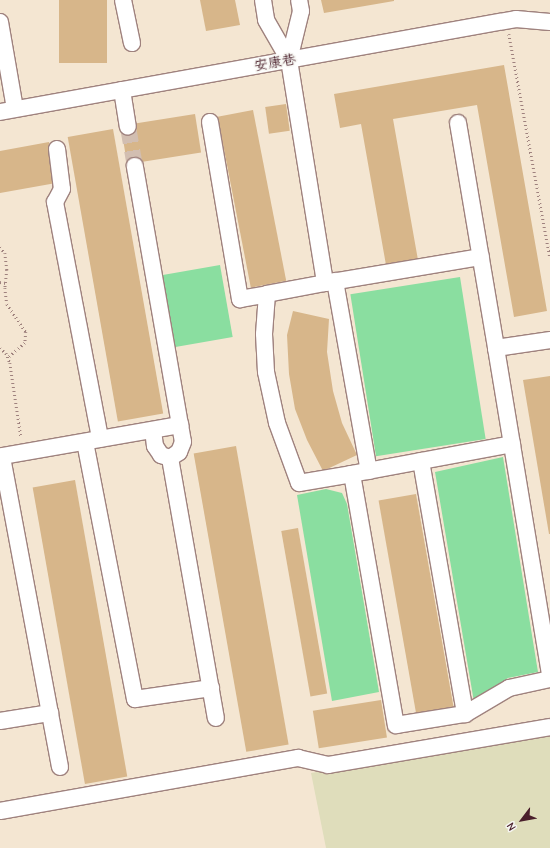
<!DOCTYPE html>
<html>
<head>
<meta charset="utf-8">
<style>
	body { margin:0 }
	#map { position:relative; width:550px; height:848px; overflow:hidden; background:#f4e6d2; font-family:"Comic Neue","LXGW WenKai TC",sans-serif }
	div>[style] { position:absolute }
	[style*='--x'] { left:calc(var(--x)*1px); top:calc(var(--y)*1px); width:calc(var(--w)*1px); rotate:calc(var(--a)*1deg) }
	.built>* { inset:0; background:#dfddbb }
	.green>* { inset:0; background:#8adea0; transform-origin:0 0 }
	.building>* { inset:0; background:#d7b68a; transform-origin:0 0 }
	.street-tunnel>* { height:16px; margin-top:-8px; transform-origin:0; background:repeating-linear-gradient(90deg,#d2beb1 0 16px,transparent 0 24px) }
	.path>* { height:2.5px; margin-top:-1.25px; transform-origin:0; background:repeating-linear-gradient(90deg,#9f827e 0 1px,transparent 0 4px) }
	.roads { filter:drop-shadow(1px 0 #9f827e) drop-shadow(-1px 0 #9f827e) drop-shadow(0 1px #9f827e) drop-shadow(0 -1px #9f827e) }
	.street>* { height:16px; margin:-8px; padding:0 8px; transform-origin:8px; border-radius:8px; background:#fff }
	span { translate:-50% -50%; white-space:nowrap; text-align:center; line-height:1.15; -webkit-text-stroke:3px #f6f6f2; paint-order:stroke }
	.street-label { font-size:14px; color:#4a1f2b }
	.north { position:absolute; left:502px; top:800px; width:40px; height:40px; -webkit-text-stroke:3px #f6f6f2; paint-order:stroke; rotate:238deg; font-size:11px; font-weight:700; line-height:16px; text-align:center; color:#4a1f2b }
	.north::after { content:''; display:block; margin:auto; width:14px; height:18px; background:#4a1f2b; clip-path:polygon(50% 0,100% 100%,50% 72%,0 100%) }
</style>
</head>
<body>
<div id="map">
	<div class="built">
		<div style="clip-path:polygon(550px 735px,550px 848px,326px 848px,311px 773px)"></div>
	</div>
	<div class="green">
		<div style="left:220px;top:265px;width:73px;height:61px;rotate:80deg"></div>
		<div style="left:460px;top:277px;width:164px;height:111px;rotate:81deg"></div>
		<div style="clip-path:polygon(503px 457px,538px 672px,508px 678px,474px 702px,435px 472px)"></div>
		<div style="clip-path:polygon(326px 489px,342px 493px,347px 504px,379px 692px,332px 701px,297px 495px)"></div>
	</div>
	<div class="building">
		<div style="left:59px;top:0;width:48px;height:63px"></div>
		<div style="clip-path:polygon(200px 0,235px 0,240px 25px,206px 31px)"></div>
		<div style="clip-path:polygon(321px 0,394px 0,394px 1px,324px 13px)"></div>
		<div style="clip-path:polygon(504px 65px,547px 311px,514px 317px,477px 105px,393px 119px,418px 260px,386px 265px,361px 124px,340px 128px,334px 94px)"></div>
		<div style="left:286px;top:104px;width:27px;height:21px;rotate:82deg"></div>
		<div style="left:253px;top:110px;width:174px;height:36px;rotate:79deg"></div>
		<div style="left:195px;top:114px;width:39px;height:75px;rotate:81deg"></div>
		<div style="left:113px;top:129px;width:289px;height:46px;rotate:80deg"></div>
		<div style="clip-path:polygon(49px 142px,56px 183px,0 193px,0 151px)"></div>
		<div style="clip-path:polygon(293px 311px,329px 319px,327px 352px,333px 391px,342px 423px,357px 455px,323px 471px,307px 440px,295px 409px,289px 374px,287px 335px)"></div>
		<div style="clip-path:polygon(550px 376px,550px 534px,549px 534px,523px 380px)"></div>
		<div style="left:236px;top:446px;width:303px;height:43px;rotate:80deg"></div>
		<div style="left:75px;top:480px;width:301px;height:43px;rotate:80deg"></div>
		<div style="left:416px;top:494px;width:220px;height:38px;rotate:80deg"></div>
		<div style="left:298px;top:528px;width:168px;height:17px;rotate:80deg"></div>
		<div style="left:381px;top:700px;width:38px;height:69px;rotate:81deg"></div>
	</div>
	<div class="street-tunnel">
		<div style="--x:128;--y:127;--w:40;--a:80"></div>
	</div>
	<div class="path">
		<div style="--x:509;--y:34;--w:228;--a:79.6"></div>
		<div style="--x:0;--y:247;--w:8;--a:50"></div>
		<div style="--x:5;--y:253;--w:17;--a:83"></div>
		<div style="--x:7;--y:270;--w:18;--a:96"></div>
		<div style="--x:5;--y:288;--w:16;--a:83"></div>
		<div style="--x:7;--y:304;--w:34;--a:56"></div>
		<div style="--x:26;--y:332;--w:11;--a:95"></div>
		<div style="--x:25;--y:343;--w:23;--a:139"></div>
		<div style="--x:0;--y:282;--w:6;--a:9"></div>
		<div style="--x:0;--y:348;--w:8;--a:40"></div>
		<div style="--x:6;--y:353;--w:11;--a:68"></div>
		<div style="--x:10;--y:363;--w:75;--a:81.5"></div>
	</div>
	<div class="roads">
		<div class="street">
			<div style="--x:123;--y:0;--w:44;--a:78.2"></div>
			<div style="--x:263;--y:0;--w:20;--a:81"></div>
			<div style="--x:266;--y:20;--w:46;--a:60.1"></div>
			<div style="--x:289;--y:60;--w:226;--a:80.8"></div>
			<div style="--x:325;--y:283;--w:158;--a:-9.5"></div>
			<div style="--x:0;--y:22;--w:88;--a:80.2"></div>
			<div style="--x:289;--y:60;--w:50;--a:-76.2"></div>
			<div style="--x:301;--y:11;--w:11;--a:-100"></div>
			<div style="--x:122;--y:90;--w:37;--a:81"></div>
			<div style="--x:0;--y:112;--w:524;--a:-10.22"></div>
			<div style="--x:516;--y:19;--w:34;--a:5"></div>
			<div style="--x:210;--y:122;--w:180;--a:80.4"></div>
			<div style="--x:240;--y:299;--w:27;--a:-10"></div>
			<div style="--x:458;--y:123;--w:228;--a:80.4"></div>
			<div style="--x:496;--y:348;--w:55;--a:-8.4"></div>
			<div style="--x:57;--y:149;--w:40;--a:82.9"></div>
			<div style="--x:62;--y:189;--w:15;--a:118"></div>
			<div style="--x:55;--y:202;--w:241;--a:79.2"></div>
			<div style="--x:335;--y:281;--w:193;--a:79.9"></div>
			<div style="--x:325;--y:283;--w:59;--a:169.3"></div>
			<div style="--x:267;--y:294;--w:40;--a:94.3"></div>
			<div style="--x:264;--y:334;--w:38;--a:87"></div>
			<div style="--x:266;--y:372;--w:52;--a:77.8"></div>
			<div style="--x:277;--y:423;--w:64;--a:69.9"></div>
			<div style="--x:299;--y:483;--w:54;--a:-9.6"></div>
			<div style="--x:496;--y:348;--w:329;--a:80.6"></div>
			<div style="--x:180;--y:425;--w:17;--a:80"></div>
			<div style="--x:183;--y:442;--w:11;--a:112"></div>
			<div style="--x:179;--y:452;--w:11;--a:146"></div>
			<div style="--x:170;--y:458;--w:264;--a:80"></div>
			<div style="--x:153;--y:430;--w:16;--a:83"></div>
			<div style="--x:155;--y:446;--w:11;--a:56"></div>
			<div style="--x:161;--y:455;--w:9;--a:18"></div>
			<div style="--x:85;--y:442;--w:262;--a:79"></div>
			<div style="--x:135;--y:699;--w:77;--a:-8.2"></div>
			<div style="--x:512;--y:444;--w:163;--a:169.4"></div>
			<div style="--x:352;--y:474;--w:255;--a:80.1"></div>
			<div style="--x:396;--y:725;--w:70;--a:-9.1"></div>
			<div style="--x:465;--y:714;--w:51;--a:-30.6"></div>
			<div style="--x:509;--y:688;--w:42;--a:-12.4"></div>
			<div style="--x:421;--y:461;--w:257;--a:80.1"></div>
			<div style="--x:0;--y:721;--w:51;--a:-9.1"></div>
			<div style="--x:60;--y:767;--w:316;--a:-100.6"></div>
			<div style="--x:2;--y:456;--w:181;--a:-9.9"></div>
			<div style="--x:180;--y:425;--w:263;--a:-99.9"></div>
			<div style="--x:0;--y:811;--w:303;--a:-10.1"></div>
			<div style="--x:298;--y:758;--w:31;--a:13"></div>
			<div style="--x:328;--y:765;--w:225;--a:-9.7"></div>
		</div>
	</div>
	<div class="street-label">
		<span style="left:275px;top:63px;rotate:-10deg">安康巷</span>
	</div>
	<div class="north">N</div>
</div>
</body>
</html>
